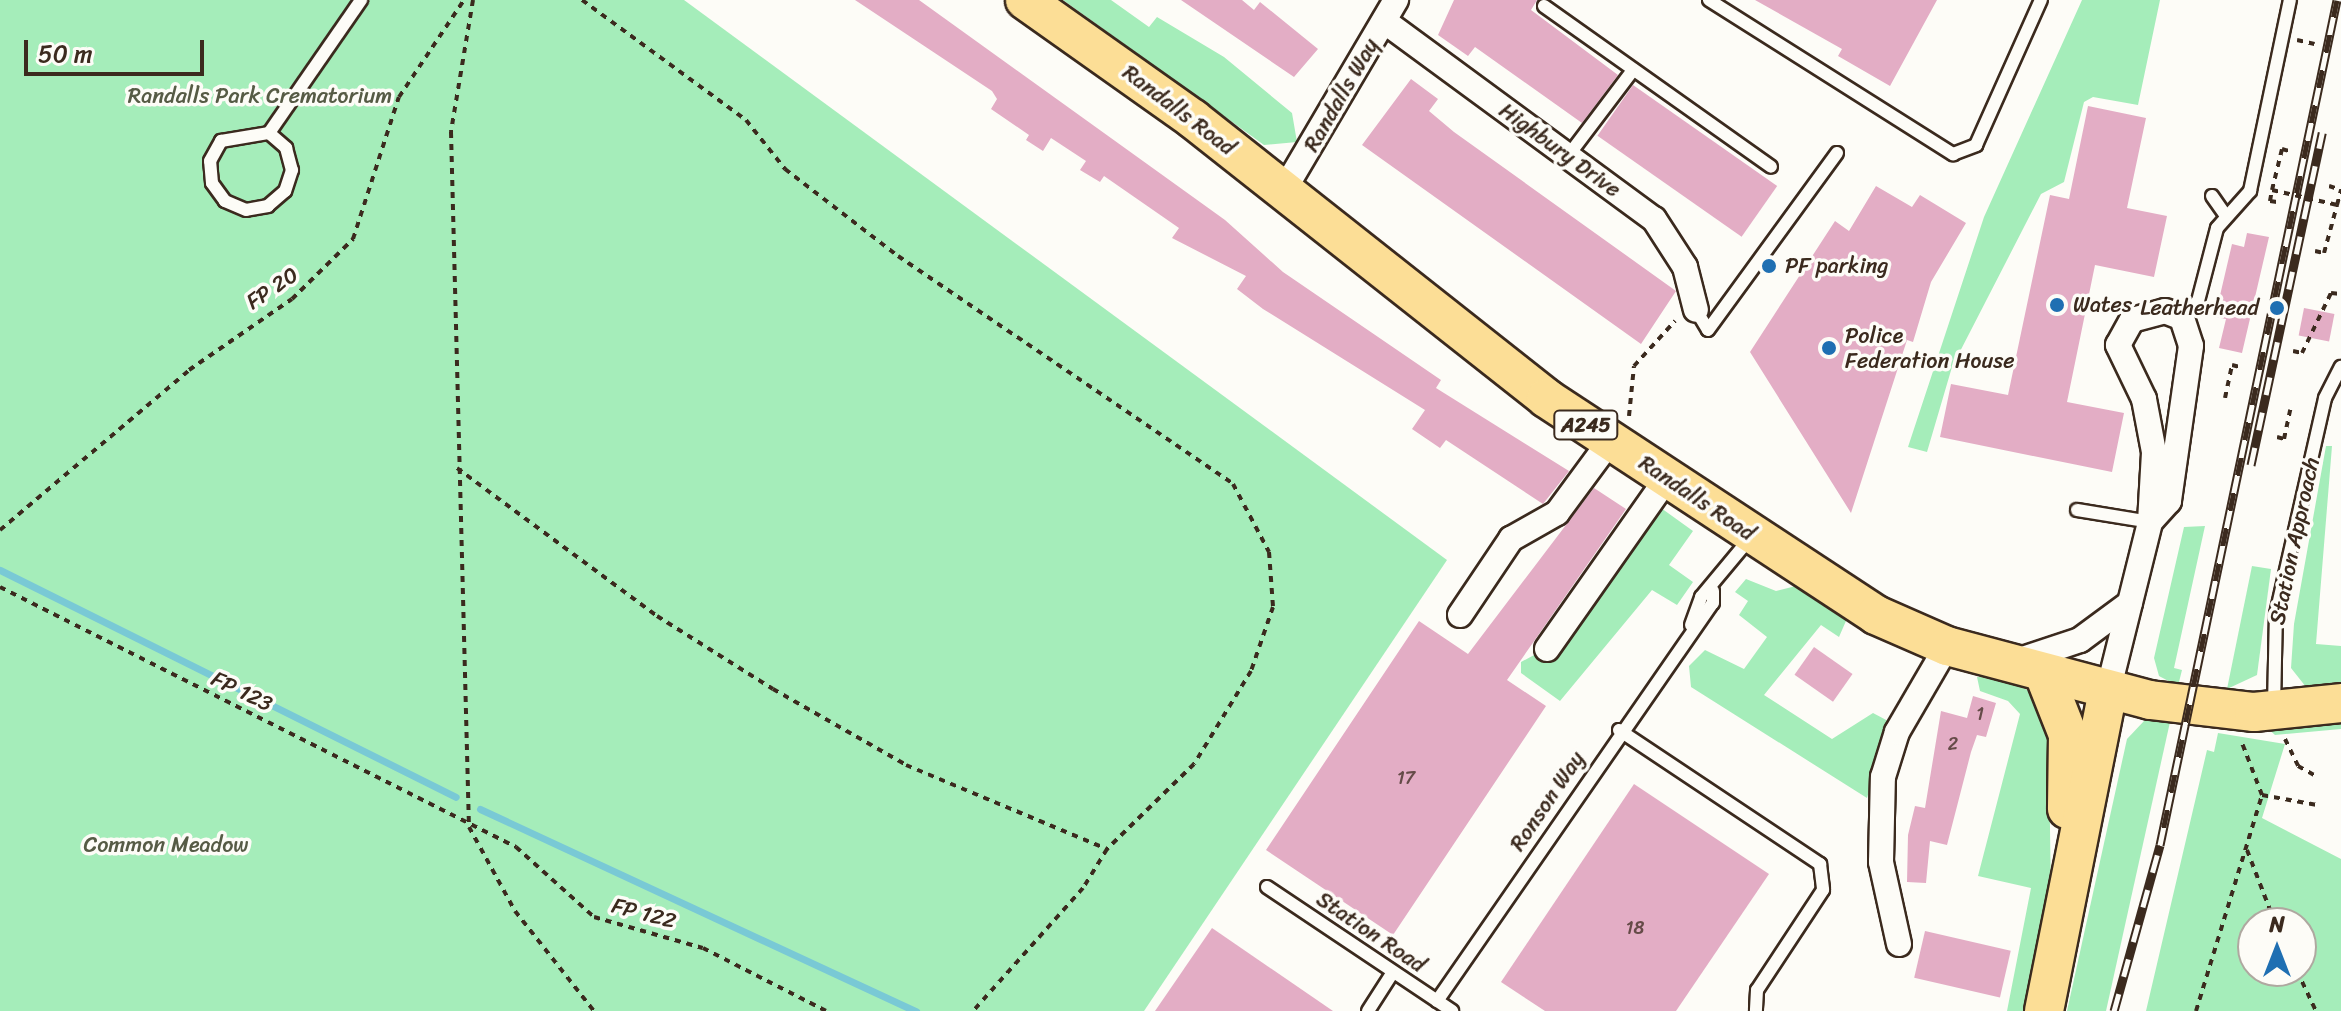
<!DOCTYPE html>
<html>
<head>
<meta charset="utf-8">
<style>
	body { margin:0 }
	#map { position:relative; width:2341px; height:1011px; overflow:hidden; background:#fdfcf7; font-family:Sriracha,sans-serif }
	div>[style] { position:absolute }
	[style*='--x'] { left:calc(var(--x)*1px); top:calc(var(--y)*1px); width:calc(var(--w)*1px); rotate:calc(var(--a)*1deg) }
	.green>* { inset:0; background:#a5edba }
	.stream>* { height:7px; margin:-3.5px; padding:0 3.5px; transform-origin:3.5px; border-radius:3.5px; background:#79c9d5 }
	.building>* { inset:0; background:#e3adc5; transform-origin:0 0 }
	.path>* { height:4px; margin-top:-2px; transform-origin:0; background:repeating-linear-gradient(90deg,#3b2a1e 0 6px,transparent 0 12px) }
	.roads { filter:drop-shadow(2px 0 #3b2a1e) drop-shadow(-2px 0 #3b2a1e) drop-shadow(0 2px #3b2a1e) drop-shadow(0 -2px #3b2a1e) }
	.lane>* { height:12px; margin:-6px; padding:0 6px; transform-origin:6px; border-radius:6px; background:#fdfcf7 }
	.street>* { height:24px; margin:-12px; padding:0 12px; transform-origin:12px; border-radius:12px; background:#fdfcf7 }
	.primary>* { height:38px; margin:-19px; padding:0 19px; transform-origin:19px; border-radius:19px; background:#fcde96 }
	.rail>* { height:9px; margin-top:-4.5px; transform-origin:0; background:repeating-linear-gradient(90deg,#fdfcf7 0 18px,#3b2a1e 0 36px); box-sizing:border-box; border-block:2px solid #3b2a1e }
	.path-bridge>* { height:4px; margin-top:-2px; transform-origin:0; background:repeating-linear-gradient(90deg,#3b2a1e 0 6px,transparent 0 12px) }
	.dots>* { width:22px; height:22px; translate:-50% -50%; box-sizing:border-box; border:4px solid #fdfcf7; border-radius:50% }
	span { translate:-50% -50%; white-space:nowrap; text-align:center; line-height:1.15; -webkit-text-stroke:7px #fdfcf7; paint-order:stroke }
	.number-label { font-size:18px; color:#654b48 }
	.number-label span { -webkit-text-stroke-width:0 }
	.shield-label span { padding:2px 6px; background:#fdfcf7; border:2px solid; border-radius:6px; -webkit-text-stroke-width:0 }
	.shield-label { font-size:20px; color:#3b2a1e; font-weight:700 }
	.street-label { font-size:22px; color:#3b2a1e }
	.park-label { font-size:22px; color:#565b45 }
	.poi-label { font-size:22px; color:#3b2a1e }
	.left { translate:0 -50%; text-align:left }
	.right { translate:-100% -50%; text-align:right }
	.north { position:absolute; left:2237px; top:907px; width:80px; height:80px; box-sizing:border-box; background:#fdfcf7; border:2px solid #afa8a0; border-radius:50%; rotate:0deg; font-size:22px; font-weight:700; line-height:32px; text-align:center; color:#3b2a1e }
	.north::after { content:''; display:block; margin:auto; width:28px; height:36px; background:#1f6fb2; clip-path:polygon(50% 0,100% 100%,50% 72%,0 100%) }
	.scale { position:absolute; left:24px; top:40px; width:180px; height:36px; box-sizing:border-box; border:4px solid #3b2a1e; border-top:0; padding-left:10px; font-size:24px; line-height:28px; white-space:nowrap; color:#3b2a1e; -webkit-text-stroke:6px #fdfcf7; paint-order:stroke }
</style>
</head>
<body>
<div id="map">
	<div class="green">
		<div style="clip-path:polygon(0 0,684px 0,1447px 560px,1144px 1011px,0 1011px)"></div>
		<div style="clip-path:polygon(1063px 0,1111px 0,1149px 27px,1157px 17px,1224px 57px,1292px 113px,1297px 142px,1264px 145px)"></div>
		<div style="clip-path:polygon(2082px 0,2160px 0,2138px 105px,2093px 97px,2084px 102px,2064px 182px,2041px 194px,1952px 367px,1927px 452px,1908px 447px,1984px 217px)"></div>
		<div style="clip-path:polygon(2326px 446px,2332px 446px,2316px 644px,2341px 646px,2341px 684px,2306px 687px,2291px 668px,2294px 624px)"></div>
		<div style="clip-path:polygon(1661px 508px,1693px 531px,1669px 565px,1693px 582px,1677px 605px,1652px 590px,1560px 701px,1521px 673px,1521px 662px,1536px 654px,1551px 661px)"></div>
		<div style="clip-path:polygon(2205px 526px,2174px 668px,2182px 670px,2178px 686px,2159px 676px,2154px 658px,2184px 527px)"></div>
		<div style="clip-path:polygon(2252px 566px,2271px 569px,2257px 675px,2227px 689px)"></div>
		<div style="clip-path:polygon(1746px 579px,1776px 591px,1804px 584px,1849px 614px,1839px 637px,1821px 625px,1764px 695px,1832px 739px,1873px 713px,1890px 722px,1867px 798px,1691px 687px,1689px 666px,1705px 650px,1744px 669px,1767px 637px,1739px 615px,1748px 601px,1735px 592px)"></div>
		<div style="clip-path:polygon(1977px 677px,2007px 677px,2033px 694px,2057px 746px,2049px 757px,2051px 899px,2023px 1011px,2007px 1011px,2031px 888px,1978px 876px,2020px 714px,2008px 701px,1980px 691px)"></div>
		<div style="clip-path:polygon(2341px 714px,2341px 729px,2275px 735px,2266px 727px)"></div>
		<div style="clip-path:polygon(2157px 718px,2170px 722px,2106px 1011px,2067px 1011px,2127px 739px,2144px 721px)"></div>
		<div style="clip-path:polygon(evenodd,2218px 733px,2285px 744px,2262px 818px,2341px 859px,2341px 1011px,2146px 1011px,2207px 750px,2214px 752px,2218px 733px,2253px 923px,2301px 923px,2301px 971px,2253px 971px,2253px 923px)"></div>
	</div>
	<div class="stream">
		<div style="--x:0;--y:570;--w:509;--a:26.46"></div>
		<div style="--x:480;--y:809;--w:481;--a:24.9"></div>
	</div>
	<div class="building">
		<div style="clip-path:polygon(855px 0,919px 0,1225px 220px,1283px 272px,1441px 380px,1436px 388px,1569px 471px,1543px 504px,1446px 440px,1440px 448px,1412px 429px,1425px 410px,1263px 309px,1237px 289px,1246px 276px,1172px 238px,1179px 228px,1104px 176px,1100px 182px,1080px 170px,1086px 161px,1051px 138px,1043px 151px,1026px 140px,1029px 135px,991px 109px,997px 99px,992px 91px)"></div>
		<div style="clip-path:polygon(1181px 0,1242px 0,1254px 10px,1260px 2px,1318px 49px,1294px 77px)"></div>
		<div style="clip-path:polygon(1454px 0,1537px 0,1531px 10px,1618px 75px,1582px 123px,1475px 47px,1468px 56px,1438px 35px)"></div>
		<div style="clip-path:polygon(1755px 0,1937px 0,1890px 86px,1838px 56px,1842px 49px)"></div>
		<div style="clip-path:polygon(1411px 79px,1438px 99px,1429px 111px,1454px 132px,1676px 291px,1641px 344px,1362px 145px)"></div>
		<div style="left:1633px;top:85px;width:176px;height:62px;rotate:35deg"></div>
		<div style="clip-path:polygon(2088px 106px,2146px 118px,2127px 208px,2167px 216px,2154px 277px,2095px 265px,2067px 402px,2124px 413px,2112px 472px,1940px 437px,1951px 384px,2008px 395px,2050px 195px,2069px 199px)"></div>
		<div style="clip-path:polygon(1876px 186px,1912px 207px,1920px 195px,1966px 223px,1931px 282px,1913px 342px,1907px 340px,1851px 513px,1750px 352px,1835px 221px,1849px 231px)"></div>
		<div style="clip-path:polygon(2247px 233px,2269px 237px,2242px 353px,2219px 348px,2226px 319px,2215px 317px,2232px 244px,2244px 247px)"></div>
		<div style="left:2304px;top:308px;width:31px;height:28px;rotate:11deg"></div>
		<div style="clip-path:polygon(1594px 488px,1626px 509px,1507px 680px,1546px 706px,1393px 935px,1266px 850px,1419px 621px,1468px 654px)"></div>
		<div style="left:1814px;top:647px;width:47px;height:34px;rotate:35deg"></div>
		<div style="clip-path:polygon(1973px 696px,1996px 703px,1986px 737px,1977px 735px,1971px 752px,1947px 845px,1930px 841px,1926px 883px,1907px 882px,1908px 835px,1915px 806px,1925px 808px,1941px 711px,1967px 718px)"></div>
		<div style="clip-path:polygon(1634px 784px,1769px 874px,1676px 1011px,1545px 1011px,1501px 982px)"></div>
		<div style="clip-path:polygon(1212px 928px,1333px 1011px,1155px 1011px)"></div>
		<div style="left:1925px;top:931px;width:88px;height:48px;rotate:13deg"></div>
	</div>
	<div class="path">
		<div style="--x:473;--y:0;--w:134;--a:99.5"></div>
		<div style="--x:451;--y:132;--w:695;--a:88.52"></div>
		<div style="--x:469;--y:827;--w:96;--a:61.3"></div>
		<div style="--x:515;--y:911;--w:127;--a:51.7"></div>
		<div style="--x:582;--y:0;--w:203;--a:36.2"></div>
		<div style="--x:746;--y:120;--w:63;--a:51.5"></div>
		<div style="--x:785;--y:169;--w:143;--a:37.6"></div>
		<div style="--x:898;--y:256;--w:405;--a:34.2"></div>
		<div style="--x:1233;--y:484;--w:77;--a:62.1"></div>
		<div style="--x:1269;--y:552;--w:55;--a:85.8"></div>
		<div style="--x:1273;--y:607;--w:68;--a:109"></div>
		<div style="--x:1251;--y:671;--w:109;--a:121.5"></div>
		<div style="--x:1194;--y:764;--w:122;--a:135.7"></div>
		<div style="--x:1107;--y:849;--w:46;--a:121.6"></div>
		<div style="--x:1083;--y:888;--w:165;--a:131.8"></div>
		<div style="--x:2297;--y:40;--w:18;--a:13"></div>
		<div style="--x:2329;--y:186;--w:13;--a:18"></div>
		<div style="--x:2272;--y:190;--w:42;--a:-76.3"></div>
		<div style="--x:2282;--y:149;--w:7;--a:16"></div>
		<div style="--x:2270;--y:201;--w:7;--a:8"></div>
		<div style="--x:2315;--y:251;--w:9;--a:13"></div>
		<div style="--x:2324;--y:253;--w:50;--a:-74.8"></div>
		<div style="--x:2214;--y:303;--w:39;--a:15"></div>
		<div style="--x:2293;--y:351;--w:9;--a:13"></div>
		<div style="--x:2302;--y:353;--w:67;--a:-64.2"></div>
		<div style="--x:2331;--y:293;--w:10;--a:6"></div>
		<div style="--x:2225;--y:398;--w:34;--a:-78"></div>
		<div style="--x:2232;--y:365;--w:8;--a:14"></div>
		<div style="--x:1629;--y:416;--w:50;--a:-84.3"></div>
		<div style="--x:1634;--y:366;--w:61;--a:-47.7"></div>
		<div style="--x:2277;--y:437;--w:7;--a:16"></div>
		<div style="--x:2284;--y:439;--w:30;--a:-78"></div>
		<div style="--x:457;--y:468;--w:249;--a:36.5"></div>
		<div style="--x:657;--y:616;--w:137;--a:32.2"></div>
		<div style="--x:773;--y:689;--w:153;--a:29.7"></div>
		<div style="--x:906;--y:765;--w:218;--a:22.7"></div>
		<div style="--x:0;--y:530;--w:248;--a:-40.2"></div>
		<div style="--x:189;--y:370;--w:125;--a:-34.6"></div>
		<div style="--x:292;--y:299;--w:86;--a:-44.5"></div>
		<div style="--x:353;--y:239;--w:149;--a:-72.1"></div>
		<div style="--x:399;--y:97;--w:117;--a:-56.2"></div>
		<div style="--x:0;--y:587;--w:578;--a:26.74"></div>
		<div style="--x:516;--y:847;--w:105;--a:41.9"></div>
		<div style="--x:594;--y:917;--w:113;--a:15.9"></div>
		<div style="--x:703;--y:948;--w:138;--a:27.1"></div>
		<div style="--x:2285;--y:739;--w:30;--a:64"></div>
		<div style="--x:2298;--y:766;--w:23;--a:29"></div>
		<div style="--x:2262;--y:795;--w:56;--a:10.3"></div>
		<div style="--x:2247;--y:850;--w:78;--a:69"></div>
		<div style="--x:2297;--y:971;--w:44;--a:64.6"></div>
		<div style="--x:2196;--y:1011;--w:226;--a:-73"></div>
		<div style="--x:2262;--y:795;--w:56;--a:-111"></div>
	</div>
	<div class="roads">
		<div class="lane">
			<div style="--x:1709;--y:0;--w:289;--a:32.3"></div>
			<div style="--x:1953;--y:154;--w:25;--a:-21"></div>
			<div style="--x:1976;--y:145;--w:159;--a:-65.9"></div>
			<div style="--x:1544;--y:6;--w:278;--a:35.3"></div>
			<div style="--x:269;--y:133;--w:23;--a:41"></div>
			<div style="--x:286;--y:148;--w:23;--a:75"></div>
			<div style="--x:292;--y:170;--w:22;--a:108"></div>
			<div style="--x:285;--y:191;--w:23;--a:139"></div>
			<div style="--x:268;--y:206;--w:22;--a:170"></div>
			<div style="--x:246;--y:210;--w:23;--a:-157"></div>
			<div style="--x:225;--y:201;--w:22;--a:-126"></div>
			<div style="--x:212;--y:183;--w:22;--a:-95"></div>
			<div style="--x:210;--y:161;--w:23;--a:-61"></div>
			<div style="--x:221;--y:141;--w:49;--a:-9.5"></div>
			<div style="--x:269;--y:133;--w:162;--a:-55.3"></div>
			<div style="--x:1568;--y:156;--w:108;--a:-52.9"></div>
			<div style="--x:2212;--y:196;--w:24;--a:55"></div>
			<div style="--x:1696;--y:310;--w:23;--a:59"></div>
			<div style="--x:1708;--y:330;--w:219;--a:-53.9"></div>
			<div style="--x:2182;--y:318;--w:23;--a:-47"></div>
			<div style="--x:2198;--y:301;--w:75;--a:-75.4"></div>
			<div style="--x:2217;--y:228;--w:50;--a:-48.3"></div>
			<div style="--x:2250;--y:191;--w:195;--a:-78.2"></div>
			<div style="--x:2077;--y:510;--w:74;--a:9.3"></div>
			<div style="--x:1691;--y:625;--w:30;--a:-70"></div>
			<div style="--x:1701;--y:597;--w:78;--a:-50.2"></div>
			<div style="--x:2274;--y:707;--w:93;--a:-88.8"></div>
			<div style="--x:2276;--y:614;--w:221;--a:-77.2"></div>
			<div style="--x:2325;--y:398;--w:35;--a:-63"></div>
			<div style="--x:1619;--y:730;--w:242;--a:33.7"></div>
			<div style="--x:1820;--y:864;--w:26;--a:83"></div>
			<div style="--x:1823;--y:890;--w:120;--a:123.4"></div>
			<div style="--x:1757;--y:990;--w:21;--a:93"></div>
			<div style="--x:1267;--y:887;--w:223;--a:33.8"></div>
			<div style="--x:1437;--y:1001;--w:484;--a:-55.3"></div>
			<div style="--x:1713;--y:603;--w:12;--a:-90"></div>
			<div style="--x:1368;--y:1011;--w:46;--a:-57.3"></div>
		</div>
		<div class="street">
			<div style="--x:1384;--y:21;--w:335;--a:36.3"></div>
			<div style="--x:1654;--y:219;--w:57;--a:57.1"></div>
			<div style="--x:1685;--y:267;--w:44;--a:75.7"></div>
			<div style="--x:1284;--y:190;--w:221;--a:-59.5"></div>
			<div style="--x:1460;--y:615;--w:92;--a:-56.1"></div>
			<div style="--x:1511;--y:539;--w:53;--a:-29.5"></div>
			<div style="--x:1557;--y:513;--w:89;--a:-53.6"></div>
			<div style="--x:1547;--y:649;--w:209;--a:-54.9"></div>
			<div style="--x:2017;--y:661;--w:66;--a:-18.4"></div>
			<div style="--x:2080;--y:640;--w:62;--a:-36.5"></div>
			<div style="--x:2108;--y:691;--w:174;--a:-76"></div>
			<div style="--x:2150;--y:522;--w:70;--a:-86.7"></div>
			<div style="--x:2154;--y:452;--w:54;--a:-100.7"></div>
			<div style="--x:2144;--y:399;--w:60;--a:-115.7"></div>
			<div style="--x:2118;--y:345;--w:29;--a:-61"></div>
			<div style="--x:2132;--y:320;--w:34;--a:-15"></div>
			<div style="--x:2165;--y:311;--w:18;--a:22"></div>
			<div style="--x:2182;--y:318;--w:29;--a:72"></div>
			<div style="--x:2191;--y:346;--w:157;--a:98.1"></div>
			<div style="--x:2169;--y:501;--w:28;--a:132"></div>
			<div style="--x:1899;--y:944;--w:84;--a:-102.4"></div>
			<div style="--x:1881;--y:862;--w:85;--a:-88.7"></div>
			<div style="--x:1883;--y:777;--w:47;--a:-72.7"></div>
			<div style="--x:1897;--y:732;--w:99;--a:-59.8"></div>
		</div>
		<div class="primary">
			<div style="--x:1025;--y:0;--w:206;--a:35.3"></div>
			<div style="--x:1193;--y:119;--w:450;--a:38.3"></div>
			<div style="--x:1546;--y:398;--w:395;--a:33.3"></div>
			<div style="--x:1876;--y:615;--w:77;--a:23.6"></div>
			<div style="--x:1947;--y:646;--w:210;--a:14.9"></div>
			<div style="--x:2150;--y:700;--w:105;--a:6.6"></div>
			<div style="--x:2254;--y:712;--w:87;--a:-5.9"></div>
			<div style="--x:2044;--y:674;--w:66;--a:68.5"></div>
			<div style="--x:2068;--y:735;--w:74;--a:90.8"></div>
			<div style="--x:2044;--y:1011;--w:326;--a:-78.7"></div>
		</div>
	</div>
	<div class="rail">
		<div style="--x:2251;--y:465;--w:340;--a:-77.9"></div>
		<div style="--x:2114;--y:1011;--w:172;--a:-74.5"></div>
		<div style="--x:2160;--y:845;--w:863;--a:-78.17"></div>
	</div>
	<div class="path-bridge">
		<div style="--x:2270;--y:201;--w:11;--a:-80"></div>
		<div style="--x:2272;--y:190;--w:67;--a:13"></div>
		<div style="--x:2337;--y:205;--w:16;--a:-75"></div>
	</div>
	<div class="dots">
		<div style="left:1769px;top:266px;background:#1f6fb2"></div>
		<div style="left:2057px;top:305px;background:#1f6fb2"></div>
		<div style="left:2277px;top:308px;background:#1f6fb2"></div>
		<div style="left:1829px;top:348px;background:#1f6fb2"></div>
	</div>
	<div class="number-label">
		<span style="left:1980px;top:714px">1</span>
		<span style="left:1953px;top:744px">2</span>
		<span style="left:1406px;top:778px">17</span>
		<span style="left:1635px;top:928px">18</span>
	</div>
	<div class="shield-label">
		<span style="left:1586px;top:425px">A245</span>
	</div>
	<div class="street-label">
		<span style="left:1341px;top:95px;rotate:-60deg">Randalls Way</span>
		<span style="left:1179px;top:110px;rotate:37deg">Randalls Road</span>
		<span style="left:1560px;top:150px;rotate:36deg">Highbury Drive</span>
		<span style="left:272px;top:288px;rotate:-34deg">FP 20</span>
		<span style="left:1697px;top:498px;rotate:34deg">Randalls Road</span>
		<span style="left:2294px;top:541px;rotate:-78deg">Station Approach</span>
		<span style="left:242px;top:691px;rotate:26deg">FP 123</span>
		<span style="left:1547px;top:801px;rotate:-56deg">Ronson Way</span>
		<span style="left:644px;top:913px;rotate:15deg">FP 122</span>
		<span style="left:1371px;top:932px;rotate:34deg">Station Road</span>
	</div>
	<div class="park-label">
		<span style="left:260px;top:96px">Randalls Park Crematorium</span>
		<span style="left:166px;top:845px">Common Meadow</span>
	</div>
	<div class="poi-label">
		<span class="left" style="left:1785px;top:266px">PF parking</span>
		<span class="left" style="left:2073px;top:305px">Wates</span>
		<span class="right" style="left:2259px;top:308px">Leatherhead</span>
		<span class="left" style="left:1845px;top:348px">Police<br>Federation House</span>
	</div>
	<div class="north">N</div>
	<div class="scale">50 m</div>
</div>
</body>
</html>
